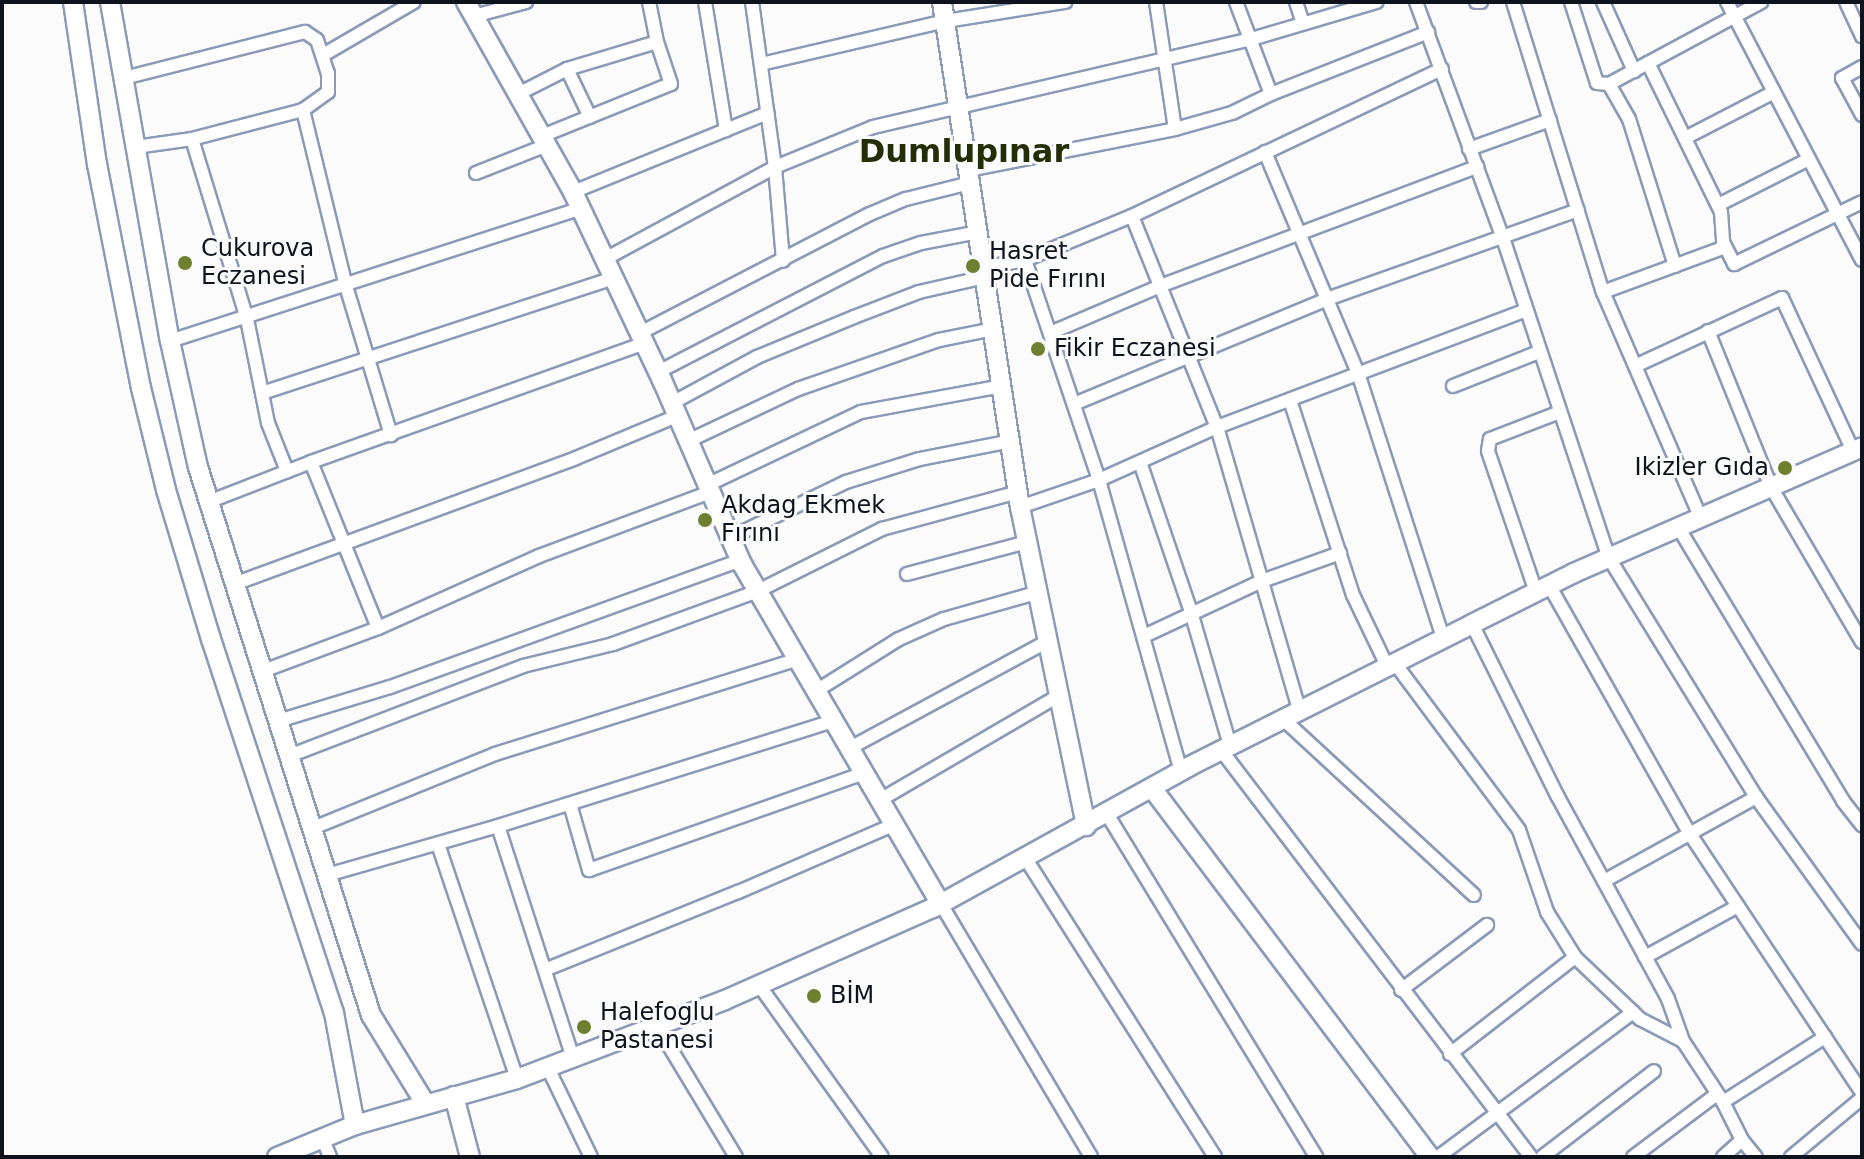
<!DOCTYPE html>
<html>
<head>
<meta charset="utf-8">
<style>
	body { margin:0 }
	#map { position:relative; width:1864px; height:1159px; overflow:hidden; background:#fbfbfb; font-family:"DejaVu Sans",sans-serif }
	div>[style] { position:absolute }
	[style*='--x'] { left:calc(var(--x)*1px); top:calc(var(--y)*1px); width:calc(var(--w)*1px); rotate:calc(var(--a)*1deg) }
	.roads { filter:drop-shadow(2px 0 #8a9ab7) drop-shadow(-2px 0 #8a9ab7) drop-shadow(0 2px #8a9ab7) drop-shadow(0 -2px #8a9ab7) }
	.street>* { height:12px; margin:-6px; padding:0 6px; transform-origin:6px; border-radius:6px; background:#fff }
	.secondary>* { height:18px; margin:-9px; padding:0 9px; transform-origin:9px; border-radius:9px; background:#fff }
	.dots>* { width:22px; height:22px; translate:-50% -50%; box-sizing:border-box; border:4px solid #fbfbfb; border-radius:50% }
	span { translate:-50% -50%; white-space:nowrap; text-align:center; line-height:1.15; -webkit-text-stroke:6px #fbfbfb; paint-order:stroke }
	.poi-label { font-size:24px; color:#0e141e }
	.left { translate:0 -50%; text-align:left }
	.right { translate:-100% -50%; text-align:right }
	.district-label { font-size:32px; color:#252d06; font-weight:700 }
	.frame { position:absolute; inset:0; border:4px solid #0e141e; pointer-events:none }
</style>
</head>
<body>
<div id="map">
	<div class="roads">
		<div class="street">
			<div style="--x:705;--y:2;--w:130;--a:80.7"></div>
			<div style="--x:752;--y:2;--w:167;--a:82.1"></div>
			<div style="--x:775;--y:167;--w:94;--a:85.1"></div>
			<div style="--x:1156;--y:2;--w:128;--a:81.5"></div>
			<div style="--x:1236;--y:2;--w:98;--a:69.2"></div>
			<div style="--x:1296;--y:2;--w:22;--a:72"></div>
			<div style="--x:1416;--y:2;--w:252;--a:69.8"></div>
			<div style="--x:1503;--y:238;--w:337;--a:71.7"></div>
			<div style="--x:1609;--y:558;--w:281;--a:58.4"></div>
			<div style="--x:1756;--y:797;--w:181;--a:54.2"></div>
			<div style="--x:1476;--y:2;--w:5;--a:0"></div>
			<div style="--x:1513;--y:2;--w:304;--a:72.8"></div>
			<div style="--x:1603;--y:292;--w:246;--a:66.6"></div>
			<div style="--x:1571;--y:2;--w:85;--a:72.2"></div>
			<div style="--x:1597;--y:83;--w:12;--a:5"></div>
			<div style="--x:1609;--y:84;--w:173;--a:-28.3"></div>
			<div style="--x:1603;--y:2;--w:76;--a:65.8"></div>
			<div style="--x:1727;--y:2;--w:291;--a:62.4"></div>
			<div style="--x:1846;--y:2;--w:38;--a:65"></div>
			<div style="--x:474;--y:16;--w:54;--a:-15.1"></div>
			<div style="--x:323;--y:55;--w:105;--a:-30.2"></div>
			<div style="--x:1648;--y:63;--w:166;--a:63.9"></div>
			<div style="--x:1721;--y:212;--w:30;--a:86"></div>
			<div style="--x:1723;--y:242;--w:25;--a:63"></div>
			<div style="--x:1734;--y:264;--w:142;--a:-25.8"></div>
			<div style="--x:761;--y:64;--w:190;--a:-13.1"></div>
			<div style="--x:946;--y:21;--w:121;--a:-9.1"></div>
			<div style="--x:1862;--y:67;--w:23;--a:151"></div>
			<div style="--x:1842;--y:78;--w:42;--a:61.6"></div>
			<div style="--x:567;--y:69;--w:53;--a:64.4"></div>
			<div style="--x:124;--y:78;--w:187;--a:-14.3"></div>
			<div style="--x:305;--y:32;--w:14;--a:34"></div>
			<div style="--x:317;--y:40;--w:35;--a:72"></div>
			<div style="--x:328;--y:73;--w:19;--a:90"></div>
			<div style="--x:328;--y:92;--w:31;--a:144"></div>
			<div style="--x:303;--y:110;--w:115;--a:165.4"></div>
			<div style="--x:192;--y:139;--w:57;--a:171.9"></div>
			<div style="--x:1609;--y:84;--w:40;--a:60.3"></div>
			<div style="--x:1629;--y:119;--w:154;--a:72.6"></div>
			<div style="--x:518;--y:94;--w:55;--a:-27"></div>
			<div style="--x:567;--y:69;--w:94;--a:-16.7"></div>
			<div style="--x:303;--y:110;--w:181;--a:76.3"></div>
			<div style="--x:346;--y:286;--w:156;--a:73.2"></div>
			<div style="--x:542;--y:136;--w:139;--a:-22"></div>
			<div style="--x:671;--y:84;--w:44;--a:-108.4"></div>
			<div style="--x:657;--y:42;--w:41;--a:-101.3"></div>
			<div style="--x:1685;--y:138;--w:100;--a:-27.3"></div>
			<div style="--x:192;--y:139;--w:188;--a:73"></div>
			<div style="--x:247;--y:319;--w:106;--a:78.6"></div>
			<div style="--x:268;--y:423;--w:52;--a:68.4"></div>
			<div style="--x:1469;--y:149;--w:86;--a:-19.7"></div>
			<div style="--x:1265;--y:152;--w:240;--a:67.2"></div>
			<div style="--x:1358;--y:373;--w:278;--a:72.2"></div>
			<div style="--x:968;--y:170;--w:211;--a:-11.2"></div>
			<div style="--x:1175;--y:129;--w:59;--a:-15.7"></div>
			<div style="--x:1232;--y:113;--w:43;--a:-26"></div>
			<div style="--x:1271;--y:94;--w:169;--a:-21.5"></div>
			<div style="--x:476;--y:173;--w:76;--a:-21.5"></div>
			<div style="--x:573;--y:192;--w:210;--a:-22.1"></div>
			<div style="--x:1718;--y:205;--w:102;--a:-26.8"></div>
			<div style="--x:1132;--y:216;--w:227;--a:68.1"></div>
			<div style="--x:1217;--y:427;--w:295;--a:73.8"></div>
			<div style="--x:605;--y:259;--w:193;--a:-28.4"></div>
			<div style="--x:775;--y:167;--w:106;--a:-22.2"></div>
			<div style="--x:873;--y:127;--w:385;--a:-13.1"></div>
			<div style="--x:1248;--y:40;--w:134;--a:-16.5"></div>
			<div style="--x:1025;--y:260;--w:232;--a:71.4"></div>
			<div style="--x:1099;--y:480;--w:302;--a:74.3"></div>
			<div style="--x:983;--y:268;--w:43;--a:-10.8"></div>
			<div style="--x:1025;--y:260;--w:116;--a:-22.4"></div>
			<div style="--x:1132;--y:216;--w:343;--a:-25.4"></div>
			<div style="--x:1603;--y:292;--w:130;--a:-20.2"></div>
			<div style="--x:1708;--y:331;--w:168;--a:68"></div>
			<div style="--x:1771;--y:487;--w:180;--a:59.6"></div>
			<div style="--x:640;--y:333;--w:259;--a:-27.4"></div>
			<div style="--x:870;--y:214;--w:39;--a:-23"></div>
			<div style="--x:906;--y:199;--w:66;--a:-14"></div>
			<div style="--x:1050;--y:333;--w:120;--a:-23.1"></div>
			<div style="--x:1160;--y:286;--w:339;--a:-20.6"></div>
			<div style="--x:170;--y:341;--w:432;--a:-17.9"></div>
			<div style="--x:1635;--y:366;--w:162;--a:-24.8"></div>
			<div style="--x:1782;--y:298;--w:169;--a:65.1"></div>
			<div style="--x:658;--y:372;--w:253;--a:-27.3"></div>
			<div style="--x:883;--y:256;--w:40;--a:-18.9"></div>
			<div style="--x:921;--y:243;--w:58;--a:-10.9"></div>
			<div style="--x:1453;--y:386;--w:92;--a:-21.6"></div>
			<div style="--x:262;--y:393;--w:370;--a:-18.1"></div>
			<div style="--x:1290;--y:400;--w:205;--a:72.1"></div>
			<div style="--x:1353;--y:595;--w:79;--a:64.4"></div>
			<div style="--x:672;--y:403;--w:97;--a:-28.4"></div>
			<div style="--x:757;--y:357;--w:105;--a:-22.4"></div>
			<div style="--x:854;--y:317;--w:70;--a:-21"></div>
			<div style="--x:919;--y:292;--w:68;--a:-12.8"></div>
			<div style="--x:1074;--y:404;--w:274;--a:-22.5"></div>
			<div style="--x:1327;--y:299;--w:266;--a:-19.5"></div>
			<div style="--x:688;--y:441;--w:122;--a:-25.3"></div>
			<div style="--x:798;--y:389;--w:149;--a:-19.2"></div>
			<div style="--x:939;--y:340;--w:55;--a:-11.5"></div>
			<div style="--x:311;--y:462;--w:179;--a:68"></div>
			<div style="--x:1140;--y:462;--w:158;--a:71.2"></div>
			<div style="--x:1191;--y:612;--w:139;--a:73.7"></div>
			<div style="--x:707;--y:485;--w:170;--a:-25.4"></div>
			<div style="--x:861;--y:412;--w:143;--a:-10.4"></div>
			<div style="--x:208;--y:502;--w:110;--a:-21.2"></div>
			<div style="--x:311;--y:462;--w:355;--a:-19.6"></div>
			<div style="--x:1020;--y:507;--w:83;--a:-18.9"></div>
			<div style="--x:1099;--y:480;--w:129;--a:-24.2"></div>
			<div style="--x:1217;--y:427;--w:328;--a:-20.7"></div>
			<div style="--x:1678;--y:527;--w:320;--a:58.9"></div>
			<div style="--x:1843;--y:801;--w:31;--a:52"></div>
			<div style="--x:730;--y:538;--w:129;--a:-25.8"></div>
			<div style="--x:846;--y:482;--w:77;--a:-17.3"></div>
			<div style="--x:920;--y:459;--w:93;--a:-11.2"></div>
			<div style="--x:907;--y:574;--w:124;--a:-14.9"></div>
			<div style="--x:234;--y:584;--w:364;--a:-20.2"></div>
			<div style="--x:576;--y:458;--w:109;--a:-22.6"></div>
			<div style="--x:1549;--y:585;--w:286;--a:60.5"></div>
			<div style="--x:1690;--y:834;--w:311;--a:56.4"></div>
			<div style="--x:1536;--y:592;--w:149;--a:-108.8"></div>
			<div style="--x:1488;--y:451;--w:12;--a:-81"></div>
			<div style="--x:1490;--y:439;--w:75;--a:-21.1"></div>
			<div style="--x:1472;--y:624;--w:193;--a:63.6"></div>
			<div style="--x:1558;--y:797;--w:230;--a:61.4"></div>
			<div style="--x:1668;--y:999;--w:45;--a:70.3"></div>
			<div style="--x:1683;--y:1041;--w:73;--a:56.7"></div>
			<div style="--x:1723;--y:1102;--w:42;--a:63.4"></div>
			<div style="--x:1742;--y:1140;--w:22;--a:51"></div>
			<div style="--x:1144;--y:636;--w:130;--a:-25"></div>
			<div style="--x:1262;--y:581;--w:83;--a:-19.7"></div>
			<div style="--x:1394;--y:662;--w:209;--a:53.3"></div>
			<div style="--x:1519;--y:830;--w:87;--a:71.1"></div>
			<div style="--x:1547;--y:912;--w:53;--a:58.1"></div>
			<div style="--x:1575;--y:957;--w:90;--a:43.6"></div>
			<div style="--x:1640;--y:1019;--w:48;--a:27.1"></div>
			<div style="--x:263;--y:671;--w:123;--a:-20.5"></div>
			<div style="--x:378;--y:628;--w:176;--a:-24.1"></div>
			<div style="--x:539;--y:556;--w:183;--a:-20.5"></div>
			<div style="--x:816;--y:691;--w:98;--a:-32.1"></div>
			<div style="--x:899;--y:639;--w:49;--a:-24"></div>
			<div style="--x:944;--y:619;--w:96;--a:-15.8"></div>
			<div style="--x:1282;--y:718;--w:261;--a:42.7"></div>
			<div style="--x:278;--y:721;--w:117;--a:-16.9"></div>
			<div style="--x:390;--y:687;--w:372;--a:-19.9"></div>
			<div style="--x:850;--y:748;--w:223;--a:-28.4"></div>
			<div style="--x:1221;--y:750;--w:512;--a:52.7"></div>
			<div style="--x:289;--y:756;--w:251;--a:-21"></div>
			<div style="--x:523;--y:666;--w:93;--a:-13.7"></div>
			<div style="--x:613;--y:644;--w:154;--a:-20.1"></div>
			<div style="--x:758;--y:591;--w:139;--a:-26.6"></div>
			<div style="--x:882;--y:529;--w:141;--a:-15.2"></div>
			<div style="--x:880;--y:800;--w:206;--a:-30.3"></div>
			<div style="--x:570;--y:804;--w:69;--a:73.9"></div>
			<div style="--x:589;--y:870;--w:293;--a:-19.4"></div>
			<div style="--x:1107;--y:814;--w:402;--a:58.6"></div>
			<div style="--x:498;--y:826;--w:244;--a:72.1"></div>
			<div style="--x:313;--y:828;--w:196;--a:-22.1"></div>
			<div style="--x:495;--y:754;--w:318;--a:-17.4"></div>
			<div style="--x:438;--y:844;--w:248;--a:71.4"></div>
			<div style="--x:1026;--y:859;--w:353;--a:57.6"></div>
			<div style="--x:327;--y:875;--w:178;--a:-16"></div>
			<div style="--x:498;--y:826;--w:352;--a:-17.4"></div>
			<div style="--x:1604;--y:881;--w:174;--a:-28.9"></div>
			<div style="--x:941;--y:904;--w:294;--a:59.3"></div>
			<div style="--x:1645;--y:957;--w:106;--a:-28.7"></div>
			<div style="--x:547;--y:969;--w:206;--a:-22"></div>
			<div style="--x:738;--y:892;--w:171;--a:-23.4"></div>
			<div style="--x:759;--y:985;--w:211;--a:54.4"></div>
			<div style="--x:1401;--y:990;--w:108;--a:-37.1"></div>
			<div style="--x:657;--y:1026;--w:153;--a:58.9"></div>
			<div style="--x:1450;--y:1054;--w:158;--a:-37.8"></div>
			<div style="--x:548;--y:1068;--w:99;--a:64.2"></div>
			<div style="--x:1723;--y:1102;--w:121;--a:-32.5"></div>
			<div style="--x:322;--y:1137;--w:22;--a:68"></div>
			<div style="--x:1438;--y:1157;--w:243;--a:-36.6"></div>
			<div style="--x:1542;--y:1157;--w:141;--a:-37.5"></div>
			<div style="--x:1633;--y:1157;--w:105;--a:-36.9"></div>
			<div style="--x:1723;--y:1157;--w:25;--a:-42"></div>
			<div style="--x:1791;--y:1157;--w:92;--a:-39.7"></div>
		</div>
		<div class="secondary">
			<div style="--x:73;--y:2;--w:164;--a:81.6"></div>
			<div style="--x:97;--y:164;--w:228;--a:78.9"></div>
			<div style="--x:141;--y:388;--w:105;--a:76.2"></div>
			<div style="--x:166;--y:490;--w:156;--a:73.2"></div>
			<div style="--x:211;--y:639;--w:394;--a:71.8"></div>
			<div style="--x:334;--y:1013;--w:114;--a:79.4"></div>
			<div style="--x:110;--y:2;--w:344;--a:80"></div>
			<div style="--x:170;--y:341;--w:129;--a:77.5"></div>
			<div style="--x:198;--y:467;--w:575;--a:72.48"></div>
			<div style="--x:371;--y:1015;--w:103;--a:58.5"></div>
			<div style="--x:466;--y:2;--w:218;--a:60.6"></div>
			<div style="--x:573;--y:192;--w:208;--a:64.7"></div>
			<div style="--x:662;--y:380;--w:201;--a:66.5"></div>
			<div style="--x:742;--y:564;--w:394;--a:59.7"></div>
			<div style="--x:942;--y:2;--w:511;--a:81.22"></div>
			<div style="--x:1020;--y:507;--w:326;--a:78.3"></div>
			<div style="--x:1152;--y:788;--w:462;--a:53"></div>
			<div style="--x:454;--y:1096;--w:63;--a:75.3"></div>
			<div style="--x:277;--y:1157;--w:84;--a:-22.3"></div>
			<div style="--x:355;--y:1125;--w:168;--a:-15.9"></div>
			<div style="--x:517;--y:1079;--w:222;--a:-20.8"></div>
			<div style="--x:725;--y:1000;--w:227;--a:-23.9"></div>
			<div style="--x:933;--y:908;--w:294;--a:-28.9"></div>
			<div style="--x:1190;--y:766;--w:316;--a:-26.7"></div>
			<div style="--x:1472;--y:624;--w:114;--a:-26.6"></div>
			<div style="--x:1574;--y:573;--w:314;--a:-23.6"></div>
		</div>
	</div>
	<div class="dots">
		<div style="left:185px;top:263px;background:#6e8030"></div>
		<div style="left:973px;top:266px;background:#6e8030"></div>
		<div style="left:1038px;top:349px;background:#6e8030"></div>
		<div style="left:1785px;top:468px;background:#6e8030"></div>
		<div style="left:705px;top:520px;background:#6e8030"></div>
		<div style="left:814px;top:996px;background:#6e8030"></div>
		<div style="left:584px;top:1027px;background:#6e8030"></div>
	</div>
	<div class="poi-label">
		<span class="left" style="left:201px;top:263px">Cukurova<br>Eczanesi</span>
		<span class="left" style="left:989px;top:266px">Hasret<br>Pide Fırını</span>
		<span class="left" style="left:1054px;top:349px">Fikir Eczanesi</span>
		<span class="right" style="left:1769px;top:468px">Ikizler Gıda</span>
		<span class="left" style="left:721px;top:520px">Akdag Ekmek<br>Fırını</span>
		<span class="left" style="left:830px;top:996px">BİM</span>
		<span class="left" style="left:600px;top:1027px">Halefoglu<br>Pastanesi</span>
	</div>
	<div class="district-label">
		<span style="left:964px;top:151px">Dumlupınar</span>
	</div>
	<div class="frame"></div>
</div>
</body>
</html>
